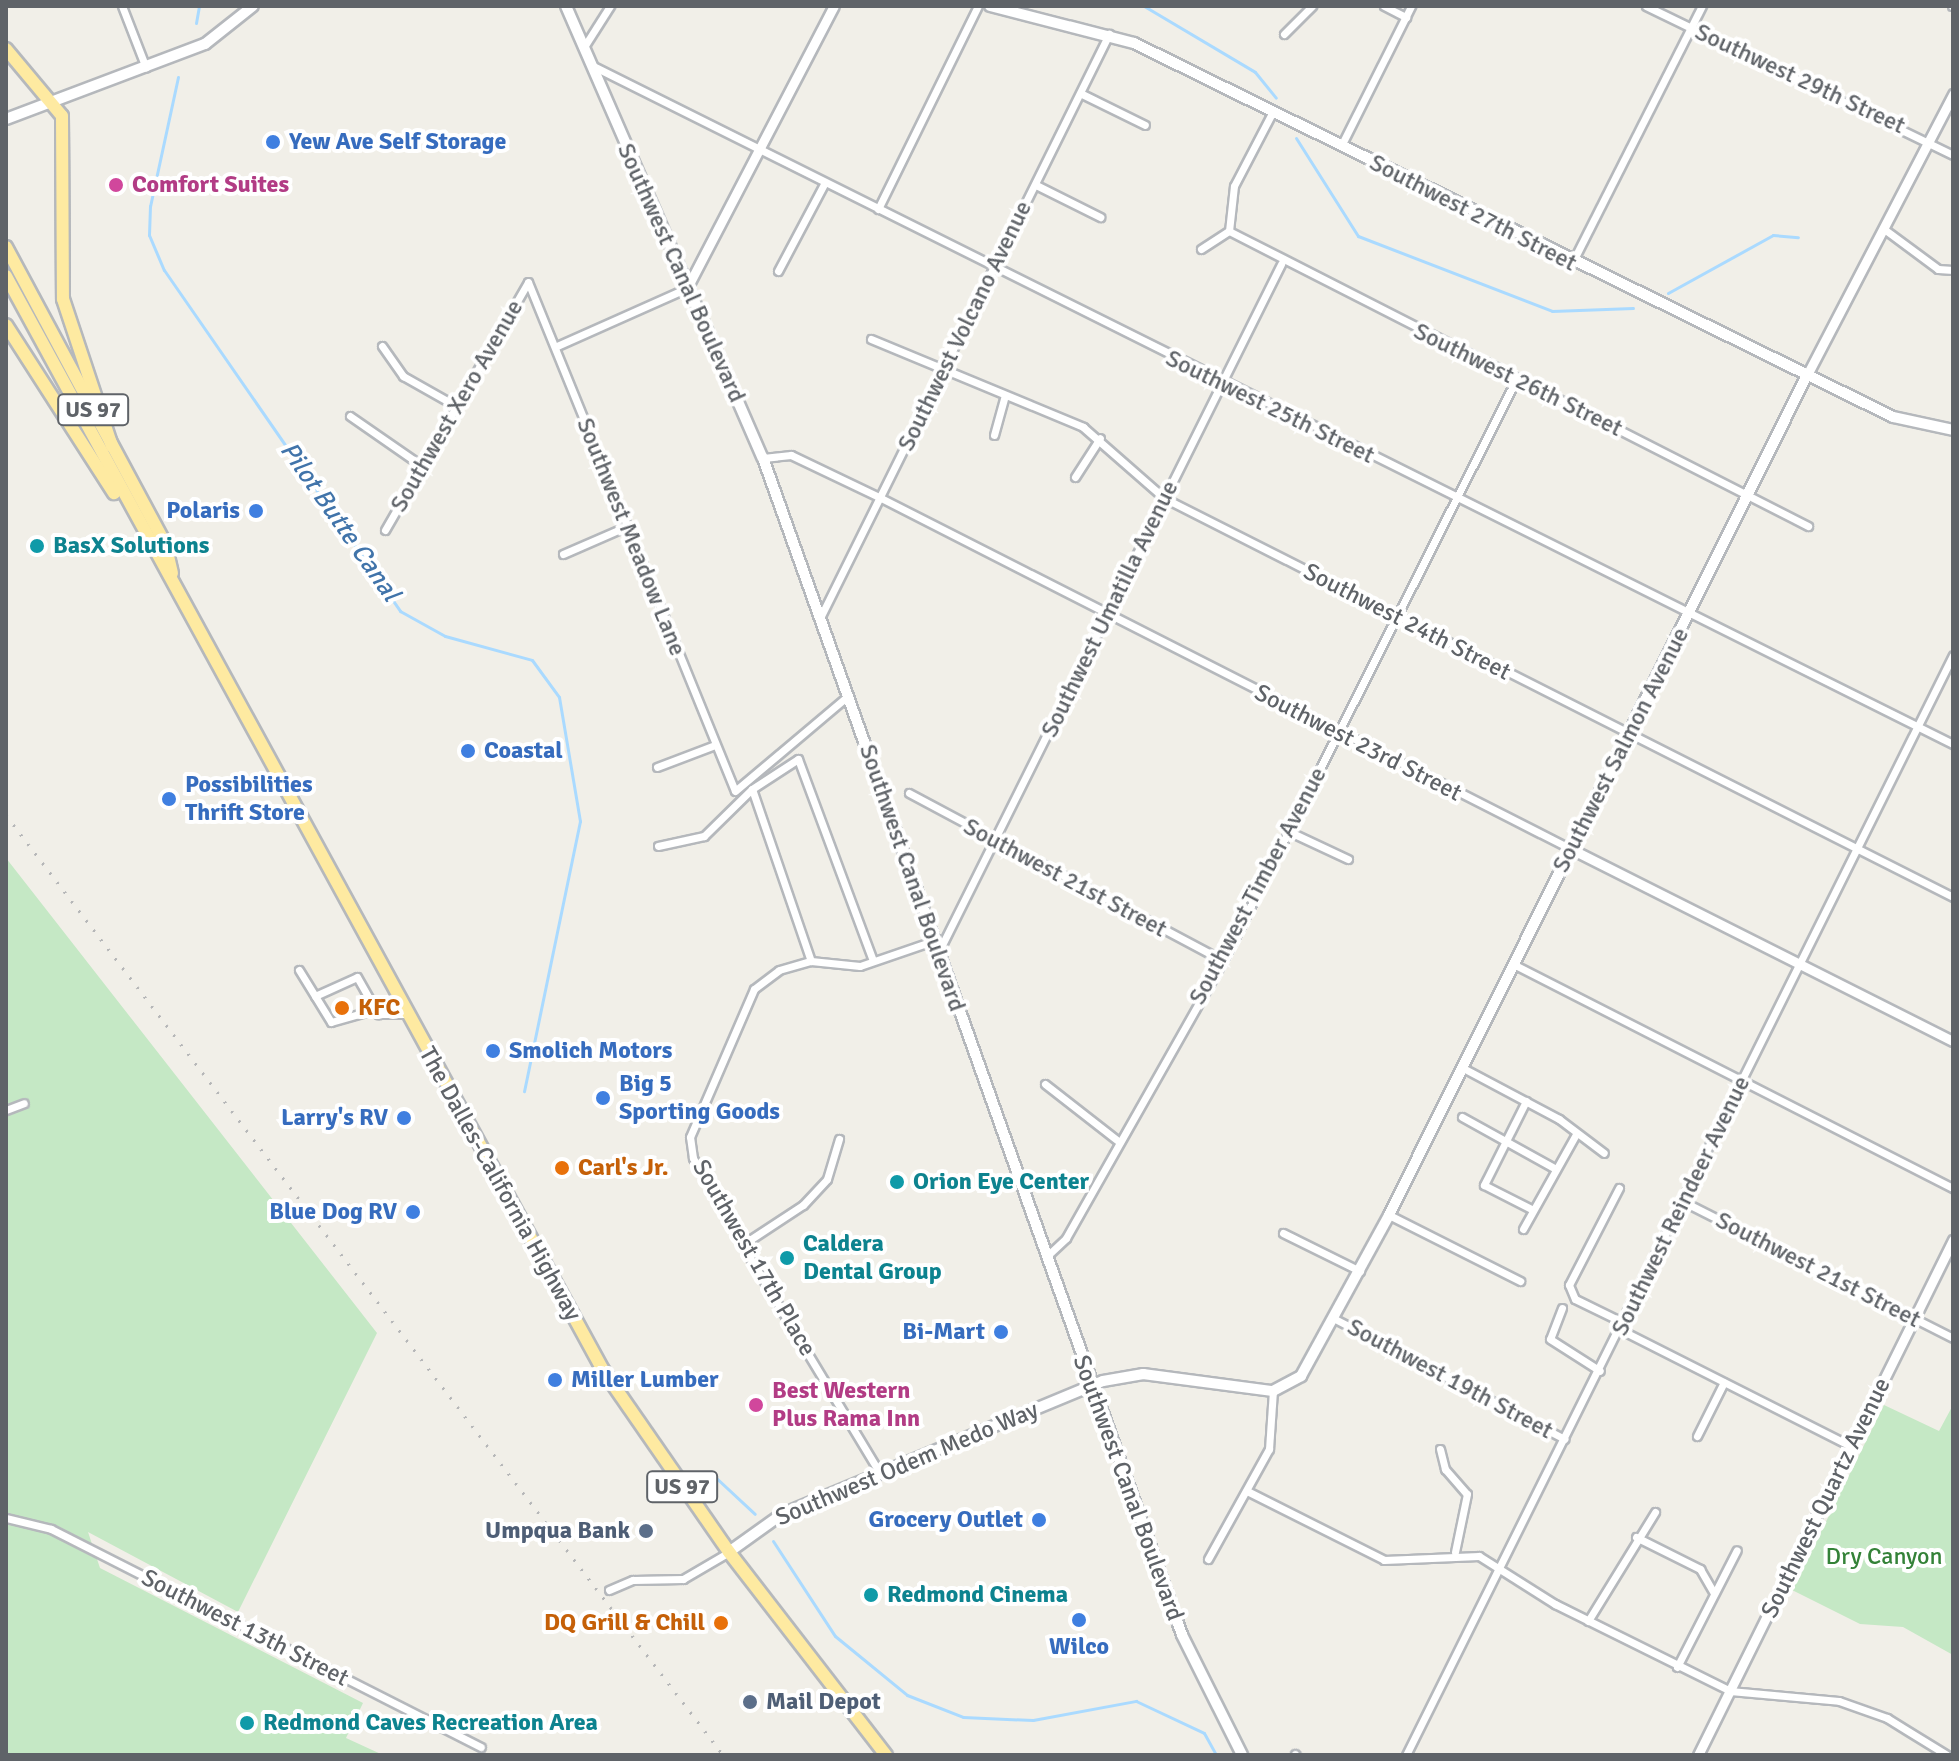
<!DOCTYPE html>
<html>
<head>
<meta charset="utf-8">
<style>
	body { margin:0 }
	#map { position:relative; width:1959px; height:1761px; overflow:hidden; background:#f1efe8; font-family:Signika,sans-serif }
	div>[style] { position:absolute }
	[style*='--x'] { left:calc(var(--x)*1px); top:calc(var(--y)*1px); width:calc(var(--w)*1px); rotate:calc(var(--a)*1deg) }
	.green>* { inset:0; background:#c5e8c5 }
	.stream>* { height:3px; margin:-1.5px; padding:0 1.5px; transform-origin:1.5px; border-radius:1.5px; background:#aadaff }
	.roads { filter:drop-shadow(2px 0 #b5b8bc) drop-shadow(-2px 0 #b5b8bc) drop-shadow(0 2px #b5b8bc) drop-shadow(0 -2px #b5b8bc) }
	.minor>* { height:7px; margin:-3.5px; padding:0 3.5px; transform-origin:3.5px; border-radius:3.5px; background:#fff }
	.tertiary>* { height:9px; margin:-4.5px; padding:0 4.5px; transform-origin:4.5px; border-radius:4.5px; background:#fff }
	.secondary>* { height:10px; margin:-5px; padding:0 5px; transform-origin:5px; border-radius:5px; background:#fff }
	.trunk>* { height:12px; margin:-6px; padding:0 6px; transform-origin:6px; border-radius:6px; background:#feeaa1 }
	.rail>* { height:3px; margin-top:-1.5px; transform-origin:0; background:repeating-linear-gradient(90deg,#b6b7b8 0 2px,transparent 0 12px) }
	.dots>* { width:22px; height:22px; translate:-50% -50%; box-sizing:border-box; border:4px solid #fff; border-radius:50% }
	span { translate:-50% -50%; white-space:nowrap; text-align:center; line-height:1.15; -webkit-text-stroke:8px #fff; paint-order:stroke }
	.shield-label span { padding:2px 6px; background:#fff; border:2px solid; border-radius:6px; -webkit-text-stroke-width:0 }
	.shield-label { font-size:22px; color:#5f6368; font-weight:700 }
	.street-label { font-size:24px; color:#5f6368 }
	.shop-label { font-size:24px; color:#366cbe; font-weight:700 }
	.left { translate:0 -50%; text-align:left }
	.right { translate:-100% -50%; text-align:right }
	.hotel-label { font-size:24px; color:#b23c85; font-weight:700 }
	.culture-label { font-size:24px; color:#0d838f; font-weight:700 }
	.food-label { font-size:24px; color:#c56008; font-weight:700 }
	.service-label { font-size:24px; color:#4e5e75; font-weight:700 }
	.park-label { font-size:24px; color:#348238 }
	.water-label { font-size:26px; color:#4174aa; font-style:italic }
	.frame { position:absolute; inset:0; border:8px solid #5f6368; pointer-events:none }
</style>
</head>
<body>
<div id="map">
	<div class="green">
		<div style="clip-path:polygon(6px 858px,377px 1333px,238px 1612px,88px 1532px,100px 1568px,363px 1703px,346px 1738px,383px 1755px,6px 1755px)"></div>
		<div style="clip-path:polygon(1884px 1405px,1939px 1431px,1953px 1405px,1953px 1655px,1903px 1627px,1860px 1624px,1792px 1590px)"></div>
	</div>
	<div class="stream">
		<div style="--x:1144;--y:6;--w:129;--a:30.7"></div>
		<div style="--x:1255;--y:72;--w:33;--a:51"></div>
		<div style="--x:196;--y:23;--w:17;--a:-80"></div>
		<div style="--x:178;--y:77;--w:132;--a:102.2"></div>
		<div style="--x:150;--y:206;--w:29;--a:92"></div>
		<div style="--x:149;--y:235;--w:38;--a:67"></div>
		<div style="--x:164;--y:270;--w:415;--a:55.3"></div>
		<div style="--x:400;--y:611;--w:51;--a:29.1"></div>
		<div style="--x:445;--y:636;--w:90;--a:15.4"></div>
		<div style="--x:532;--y:660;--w:46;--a:53.9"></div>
		<div style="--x:559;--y:697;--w:126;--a:80.4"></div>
		<div style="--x:580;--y:821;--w:276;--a:101.7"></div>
		<div style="--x:1296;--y:138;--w:116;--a:57.7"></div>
		<div style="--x:1358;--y:236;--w:208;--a:21.1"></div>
		<div style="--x:1552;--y:311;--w:81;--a:-2.1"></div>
		<div style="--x:1668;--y:293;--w:120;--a:-28.9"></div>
		<div style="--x:1773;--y:235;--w:25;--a:5"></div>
		<div style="--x:713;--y:1475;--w:57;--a:42.9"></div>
		<div style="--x:773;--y:1541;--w:113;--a:56.9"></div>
		<div style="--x:835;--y:1636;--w:93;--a:39.3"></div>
		<div style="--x:907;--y:1695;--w:60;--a:21.4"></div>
		<div style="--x:963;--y:1717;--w:70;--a:2.5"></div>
		<div style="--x:1033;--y:1720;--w:105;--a:-10.5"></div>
		<div style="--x:1136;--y:1701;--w:75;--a:25.2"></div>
		<div style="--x:1204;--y:1733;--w:25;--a:61"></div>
	</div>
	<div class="roads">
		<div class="minor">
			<div style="--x:122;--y:6;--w:66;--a:68.8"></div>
			<div style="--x:1384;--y:6;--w:25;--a:27"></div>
			<div style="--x:1646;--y:6;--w:341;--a:25.9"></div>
			<div style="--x:1952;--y:6;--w:1;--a:0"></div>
			<div style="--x:1284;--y:34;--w:40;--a:-45"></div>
			<div style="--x:584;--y:47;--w:49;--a:-57.6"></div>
			<div style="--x:591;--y:65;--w:1522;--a:26.5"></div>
			<div style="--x:1082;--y:94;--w:70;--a:26.2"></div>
			<div style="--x:1341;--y:146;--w:157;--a:-63.4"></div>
			<div style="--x:1036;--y:185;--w:72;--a:26.6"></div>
			<div style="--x:878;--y:209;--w:226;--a:-63.8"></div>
			<div style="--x:1884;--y:229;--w:67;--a:36.5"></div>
			<div style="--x:1938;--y:269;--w:15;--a:4"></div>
			<div style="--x:1229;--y:231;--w:650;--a:27"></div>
			<div style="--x:1201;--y:249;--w:33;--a:-33"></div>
			<div style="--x:1229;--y:231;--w:45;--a:-83.7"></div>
			<div style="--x:1234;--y:186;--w:82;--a:-62.5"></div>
			<div style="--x:1573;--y:261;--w:286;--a:-63.2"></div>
			<div style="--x:778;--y:271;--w:98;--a:-62.1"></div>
			<div style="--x:528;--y:282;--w:549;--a:67.87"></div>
			<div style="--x:735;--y:791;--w:148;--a:-40.1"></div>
			<div style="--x:871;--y:339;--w:230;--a:22.5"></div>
			<div style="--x:1083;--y:427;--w:108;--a:41.2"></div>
			<div style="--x:1164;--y:498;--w:884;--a:26.83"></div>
			<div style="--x:382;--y:346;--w:37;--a:55"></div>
			<div style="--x:403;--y:376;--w:61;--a:29.5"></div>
			<div style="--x:557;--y:346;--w:142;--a:-24"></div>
			<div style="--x:350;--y:416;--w:88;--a:34.8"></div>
			<div style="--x:994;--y:435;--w:41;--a:-74.6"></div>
			<div style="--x:763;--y:458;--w:28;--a:-6"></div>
			<div style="--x:791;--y:455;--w:100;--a:25.5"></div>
			<div style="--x:881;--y:498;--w:772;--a:26.96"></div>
			<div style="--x:1075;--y:477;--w:46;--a:-57.3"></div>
			<div style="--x:385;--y:530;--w:286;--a:-60"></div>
			<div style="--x:563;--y:554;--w:68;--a:-23.5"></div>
			<div style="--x:820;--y:618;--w:652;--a:-63.67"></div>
			<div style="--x:657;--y:767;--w:62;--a:-20.8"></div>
			<div style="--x:752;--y:789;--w:182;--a:71.1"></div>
			<div style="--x:909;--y:793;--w:356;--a:28.1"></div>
			<div style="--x:1290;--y:832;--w:64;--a:25"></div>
			<div style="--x:658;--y:846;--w:47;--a:-12.3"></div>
			<div style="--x:704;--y:836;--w:67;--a:-44.4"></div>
			<div style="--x:752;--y:789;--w:55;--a:-33.1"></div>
			<div style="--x:798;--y:759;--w:215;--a:69.6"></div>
			<div style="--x:938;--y:953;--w:770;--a:-63.53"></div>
			<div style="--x:1515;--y:965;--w:492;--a:27"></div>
			<div style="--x:299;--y:970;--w:61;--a:58.4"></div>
			<div style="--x:331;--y:1022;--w:44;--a:-15.9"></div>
			<div style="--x:315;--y:996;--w:46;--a:-24.3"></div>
			<div style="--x:357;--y:977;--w:43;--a:60.4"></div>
			<div style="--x:378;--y:1014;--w:29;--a:0"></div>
			<div style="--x:1463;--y:1068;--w:109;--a:28"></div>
			<div style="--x:1559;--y:1119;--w:56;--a:37.1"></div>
			<div style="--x:1045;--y:1084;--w:91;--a:37.9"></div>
			<div style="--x:1526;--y:1101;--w:94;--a:116.6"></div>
			<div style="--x:1484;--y:1185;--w:55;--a:27"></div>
			<div style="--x:6;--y:1110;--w:19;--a:-21"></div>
			<div style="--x:1462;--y:1117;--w:105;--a:29"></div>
			<div style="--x:1619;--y:1188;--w:109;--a:117.3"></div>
			<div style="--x:1569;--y:1285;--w:15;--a:67"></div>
			<div style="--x:1575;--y:1299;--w:55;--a:26.1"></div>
			<div style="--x:1684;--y:1202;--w:301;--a:26.8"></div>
			<div style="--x:1389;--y:1215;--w:147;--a:26.7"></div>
			<div style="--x:1523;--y:1229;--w:109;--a:-60.8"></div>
			<div style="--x:1283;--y:1233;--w:86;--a:26.3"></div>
			<div style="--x:742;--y:1245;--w:73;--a:-33.3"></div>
			<div style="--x:803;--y:1205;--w:35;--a:-47"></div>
			<div style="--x:827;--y:1179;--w:42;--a:-73.3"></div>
			<div style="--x:1047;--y:1256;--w:26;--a:-43"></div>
			<div style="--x:1066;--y:1238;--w:318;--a:-60.5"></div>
			<div style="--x:1223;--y:961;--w:653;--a:-63.24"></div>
			<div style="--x:1562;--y:1308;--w:33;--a:111"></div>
			<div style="--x:1550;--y:1339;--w:59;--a:32.6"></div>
			<div style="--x:1335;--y:1319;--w:259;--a:27.6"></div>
			<div style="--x:1621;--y:1330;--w:258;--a:26.8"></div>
			<div style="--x:1697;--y:1436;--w:60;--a:-63.4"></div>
			<div style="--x:1440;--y:1449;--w:21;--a:76"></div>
			<div style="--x:1445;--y:1469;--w:33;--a:49"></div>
			<div style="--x:1467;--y:1494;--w:59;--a:101.7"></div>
			<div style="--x:881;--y:1475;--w:269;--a:-121.1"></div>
			<div style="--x:742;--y:1245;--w:100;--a:-119.4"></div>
			<div style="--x:693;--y:1158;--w:21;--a:-98"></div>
			<div style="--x:690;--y:1137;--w:161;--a:-66.6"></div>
			<div style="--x:754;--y:989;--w:31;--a:-37"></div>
			<div style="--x:779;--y:970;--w:33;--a:-16"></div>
			<div style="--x:811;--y:961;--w:49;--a:5.8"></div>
			<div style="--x:860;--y:966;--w:77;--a:-18.9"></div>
			<div style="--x:1247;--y:1491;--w:153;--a:26.7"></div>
			<div style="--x:1384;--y:1560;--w:95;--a:-2.4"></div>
			<div style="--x:1479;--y:1556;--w:90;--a:32.3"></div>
			<div style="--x:1555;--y:1604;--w:195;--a:26.4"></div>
			<div style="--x:1730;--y:1691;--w:109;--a:5.2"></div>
			<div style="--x:1839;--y:1701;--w:51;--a:19.5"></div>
			<div style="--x:1887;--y:1718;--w:70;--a:31.7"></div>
			<div style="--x:6;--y:1518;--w:46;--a:13.7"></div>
			<div style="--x:51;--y:1529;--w:482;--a:26.9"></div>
			<div style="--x:1636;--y:1537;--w:72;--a:26.6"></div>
			<div style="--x:1700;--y:1569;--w:28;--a:60"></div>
			<div style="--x:1208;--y:1559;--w:126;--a:-61"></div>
			<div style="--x:1269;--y:1449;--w:58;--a:-86.1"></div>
			<div style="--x:609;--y:1590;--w:26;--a:-23"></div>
			<div style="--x:633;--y:1580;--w:50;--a:-1.1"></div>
			<div style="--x:683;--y:1579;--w:53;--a:-30.4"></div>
			<div style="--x:1588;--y:1621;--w:128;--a:-58.4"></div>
			<div style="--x:1677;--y:1667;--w:131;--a:-62.9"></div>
			<div style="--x:1295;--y:1754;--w:1;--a:45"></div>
			<div style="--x:1406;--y:1755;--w:1228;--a:-63.56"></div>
		</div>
		<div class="tertiary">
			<div style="--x:687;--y:288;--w:318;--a:-62.5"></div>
			<div style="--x:1807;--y:375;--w:317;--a:-62.5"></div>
			<div style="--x:1569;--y:848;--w:430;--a:26.7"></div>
			<div style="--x:1698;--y:1755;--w:575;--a:-63.66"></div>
		</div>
		<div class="secondary">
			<div style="--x:566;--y:6;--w:493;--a:66.5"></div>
			<div style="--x:763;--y:458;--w:1249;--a:70.4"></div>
			<div style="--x:1182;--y:1635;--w:134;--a:63.4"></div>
			<div style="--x:990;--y:6;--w:149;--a:14.4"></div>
			<div style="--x:1134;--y:43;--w:846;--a:26.23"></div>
			<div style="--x:1893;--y:417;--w:61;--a:12.2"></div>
			<div style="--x:6;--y:119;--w:213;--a:-20.7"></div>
			<div style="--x:205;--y:44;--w:61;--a:-38.4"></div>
			<div style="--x:729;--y:1552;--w:65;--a:-35.6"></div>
			<div style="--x:782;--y:1514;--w:347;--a:-22.5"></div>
			<div style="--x:1103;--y:1381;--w:41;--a:-9.9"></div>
			<div style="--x:1143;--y:1374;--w:131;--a:7.5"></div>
			<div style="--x:1273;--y:1391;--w:32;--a:-28"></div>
			<div style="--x:1301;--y:1376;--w:183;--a:-61.3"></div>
			<div style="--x:1389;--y:1215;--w:938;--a:-63.54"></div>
		</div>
		<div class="trunk">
			<div style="--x:6;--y:49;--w:87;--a:50.1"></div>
			<div style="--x:62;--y:116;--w:183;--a:89.7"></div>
			<div style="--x:63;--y:299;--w:155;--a:71.6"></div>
			<div style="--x:6;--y:247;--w:336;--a:61.8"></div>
			<div style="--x:165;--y:543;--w:31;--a:77"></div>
			<div style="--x:6;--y:276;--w:1246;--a:61.38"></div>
			<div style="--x:603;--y:1370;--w:221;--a:55.3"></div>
			<div style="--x:729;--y:1552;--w:257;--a:52.3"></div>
			<div style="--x:6;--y:325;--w:200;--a:57.3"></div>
		</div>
	</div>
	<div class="rail">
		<div style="--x:6;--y:815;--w:1182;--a:52.66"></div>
	</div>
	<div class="dots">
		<div style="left:273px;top:142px;background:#3f7fe0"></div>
		<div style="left:116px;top:185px;background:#d1479c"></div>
		<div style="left:256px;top:511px;background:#3f7fe0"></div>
		<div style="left:37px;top:546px;background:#0f9aa8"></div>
		<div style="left:468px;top:751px;background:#3f7fe0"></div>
		<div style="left:169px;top:799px;background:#3f7fe0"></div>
		<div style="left:342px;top:1008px;background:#e8710a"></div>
		<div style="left:493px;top:1051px;background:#3f7fe0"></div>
		<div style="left:603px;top:1098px;background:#3f7fe0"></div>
		<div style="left:404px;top:1118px;background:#3f7fe0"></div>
		<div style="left:562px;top:1168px;background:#e8710a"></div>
		<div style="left:897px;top:1182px;background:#0f9aa8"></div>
		<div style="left:413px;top:1212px;background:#3f7fe0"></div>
		<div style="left:787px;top:1258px;background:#0f9aa8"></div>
		<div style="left:1001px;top:1332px;background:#3f7fe0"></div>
		<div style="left:555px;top:1380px;background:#3f7fe0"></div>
		<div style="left:756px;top:1405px;background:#d1479c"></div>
		<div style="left:1039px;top:1520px;background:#3f7fe0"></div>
		<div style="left:646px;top:1531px;background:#5c6f8a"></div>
		<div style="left:871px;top:1595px;background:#0f9aa8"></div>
		<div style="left:1079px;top:1620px;background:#3f7fe0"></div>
		<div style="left:721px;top:1623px;background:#e8710a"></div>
		<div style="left:750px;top:1702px;background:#5c6f8a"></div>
		<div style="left:247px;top:1723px;background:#0f9aa8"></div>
	</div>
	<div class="shield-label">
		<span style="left:93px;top:410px">US 97</span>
		<span style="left:682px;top:1487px">US 97</span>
	</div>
	<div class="street-label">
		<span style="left:1800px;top:79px;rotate:25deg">Southwest 29th Street</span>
		<span style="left:1473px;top:213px;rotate:27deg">Southwest 27th Street</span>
		<span style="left:681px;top:273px;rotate:66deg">Southwest Canal Boulevard</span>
		<span style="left:965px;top:326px;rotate:-64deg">Southwest Volcano Avenue</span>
		<span style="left:1518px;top:380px;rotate:26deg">Southwest 26th Street</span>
		<span style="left:457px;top:406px;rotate:-60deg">Southwest Xero Avenue</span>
		<span style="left:1270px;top:407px;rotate:26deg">Southwest 25th Street</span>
		<span style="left:631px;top:537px;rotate:68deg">Southwest Meadow Lane</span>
		<span style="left:1110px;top:609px;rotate:-64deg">Southwest Umatilla Avenue</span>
		<span style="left:1407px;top:622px;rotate:27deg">Southwest 24th Street</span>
		<span style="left:1358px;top:743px;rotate:27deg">Southwest 23rd Street</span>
		<span style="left:1621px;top:750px;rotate:-63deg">Southwest Salmon Avenue</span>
		<span style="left:912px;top:878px;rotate:71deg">Southwest Canal Boulevard</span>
		<span style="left:1065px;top:878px;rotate:28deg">Southwest 21st Street</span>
		<span style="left:1258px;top:886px;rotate:-62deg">Southwest Timber Avenue</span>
		<span style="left:500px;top:1184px;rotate:61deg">The Dalles-California Highway</span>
		<span style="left:1681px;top:1206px;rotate:-64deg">Southwest Reindeer Avenue</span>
		<span style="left:754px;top:1258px;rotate:60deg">Southwest 17th Place</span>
		<span style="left:1818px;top:1270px;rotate:27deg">Southwest 21st Street</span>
		<span style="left:1450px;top:1379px;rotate:28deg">Southwest 19th Street</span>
		<span style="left:907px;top:1464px;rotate:-23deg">Southwest Odem Medo Way</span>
		<span style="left:1128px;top:1488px;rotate:70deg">Southwest Canal Boulevard</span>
		<span style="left:1826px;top:1498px;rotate:-64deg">Southwest Quartz Avenue</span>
		<span style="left:245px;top:1628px;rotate:27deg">Southwest 13th Street</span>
	</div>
	<div class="shop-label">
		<span class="left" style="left:289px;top:142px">Yew Ave Self Storage</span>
		<span class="right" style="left:240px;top:511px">Polaris</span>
		<span class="left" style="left:484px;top:751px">Coastal</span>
		<span class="left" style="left:185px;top:799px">Possibilities<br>Thrift Store</span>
		<span class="left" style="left:509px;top:1051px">Smolich Motors</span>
		<span class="left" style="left:619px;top:1098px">Big 5<br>Sporting Goods</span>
		<span class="right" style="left:388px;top:1118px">Larry's RV</span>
		<span class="right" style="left:397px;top:1212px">Blue Dog RV</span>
		<span class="right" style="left:985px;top:1332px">Bi-Mart</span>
		<span class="left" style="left:571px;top:1380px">Miller Lumber</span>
		<span class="right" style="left:1023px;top:1520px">Grocery Outlet</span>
		<span style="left:1079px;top:1647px">Wilco</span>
	</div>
	<div class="hotel-label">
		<span class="left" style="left:132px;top:185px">Comfort Suites</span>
		<span class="left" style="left:772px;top:1405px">Best Western<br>Plus Rama Inn</span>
	</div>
	<div class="culture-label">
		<span class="left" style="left:53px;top:546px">BasX Solutions</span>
		<span class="left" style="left:913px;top:1182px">Orion Eye Center</span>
		<span class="left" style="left:803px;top:1258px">Caldera<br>Dental Group</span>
		<span class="left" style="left:887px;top:1595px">Redmond Cinema</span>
		<span class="left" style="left:263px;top:1723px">Redmond Caves Recreation Area</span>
	</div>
	<div class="food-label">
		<span class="left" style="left:358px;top:1008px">KFC</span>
		<span class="left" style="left:578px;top:1168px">Carl's Jr.</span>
		<span class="right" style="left:705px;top:1623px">DQ Grill &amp; Chill</span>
	</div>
	<div class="service-label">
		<span class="right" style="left:630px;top:1531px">Umpqua Bank</span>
		<span class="left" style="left:766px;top:1702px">Mail Depot</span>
	</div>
	<div class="park-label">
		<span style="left:1884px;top:1557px">Dry Canyon</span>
	</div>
	<div class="water-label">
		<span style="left:339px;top:522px;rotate:55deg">Pilot Butte Canal</span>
	</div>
	<div class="frame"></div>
</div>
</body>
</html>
